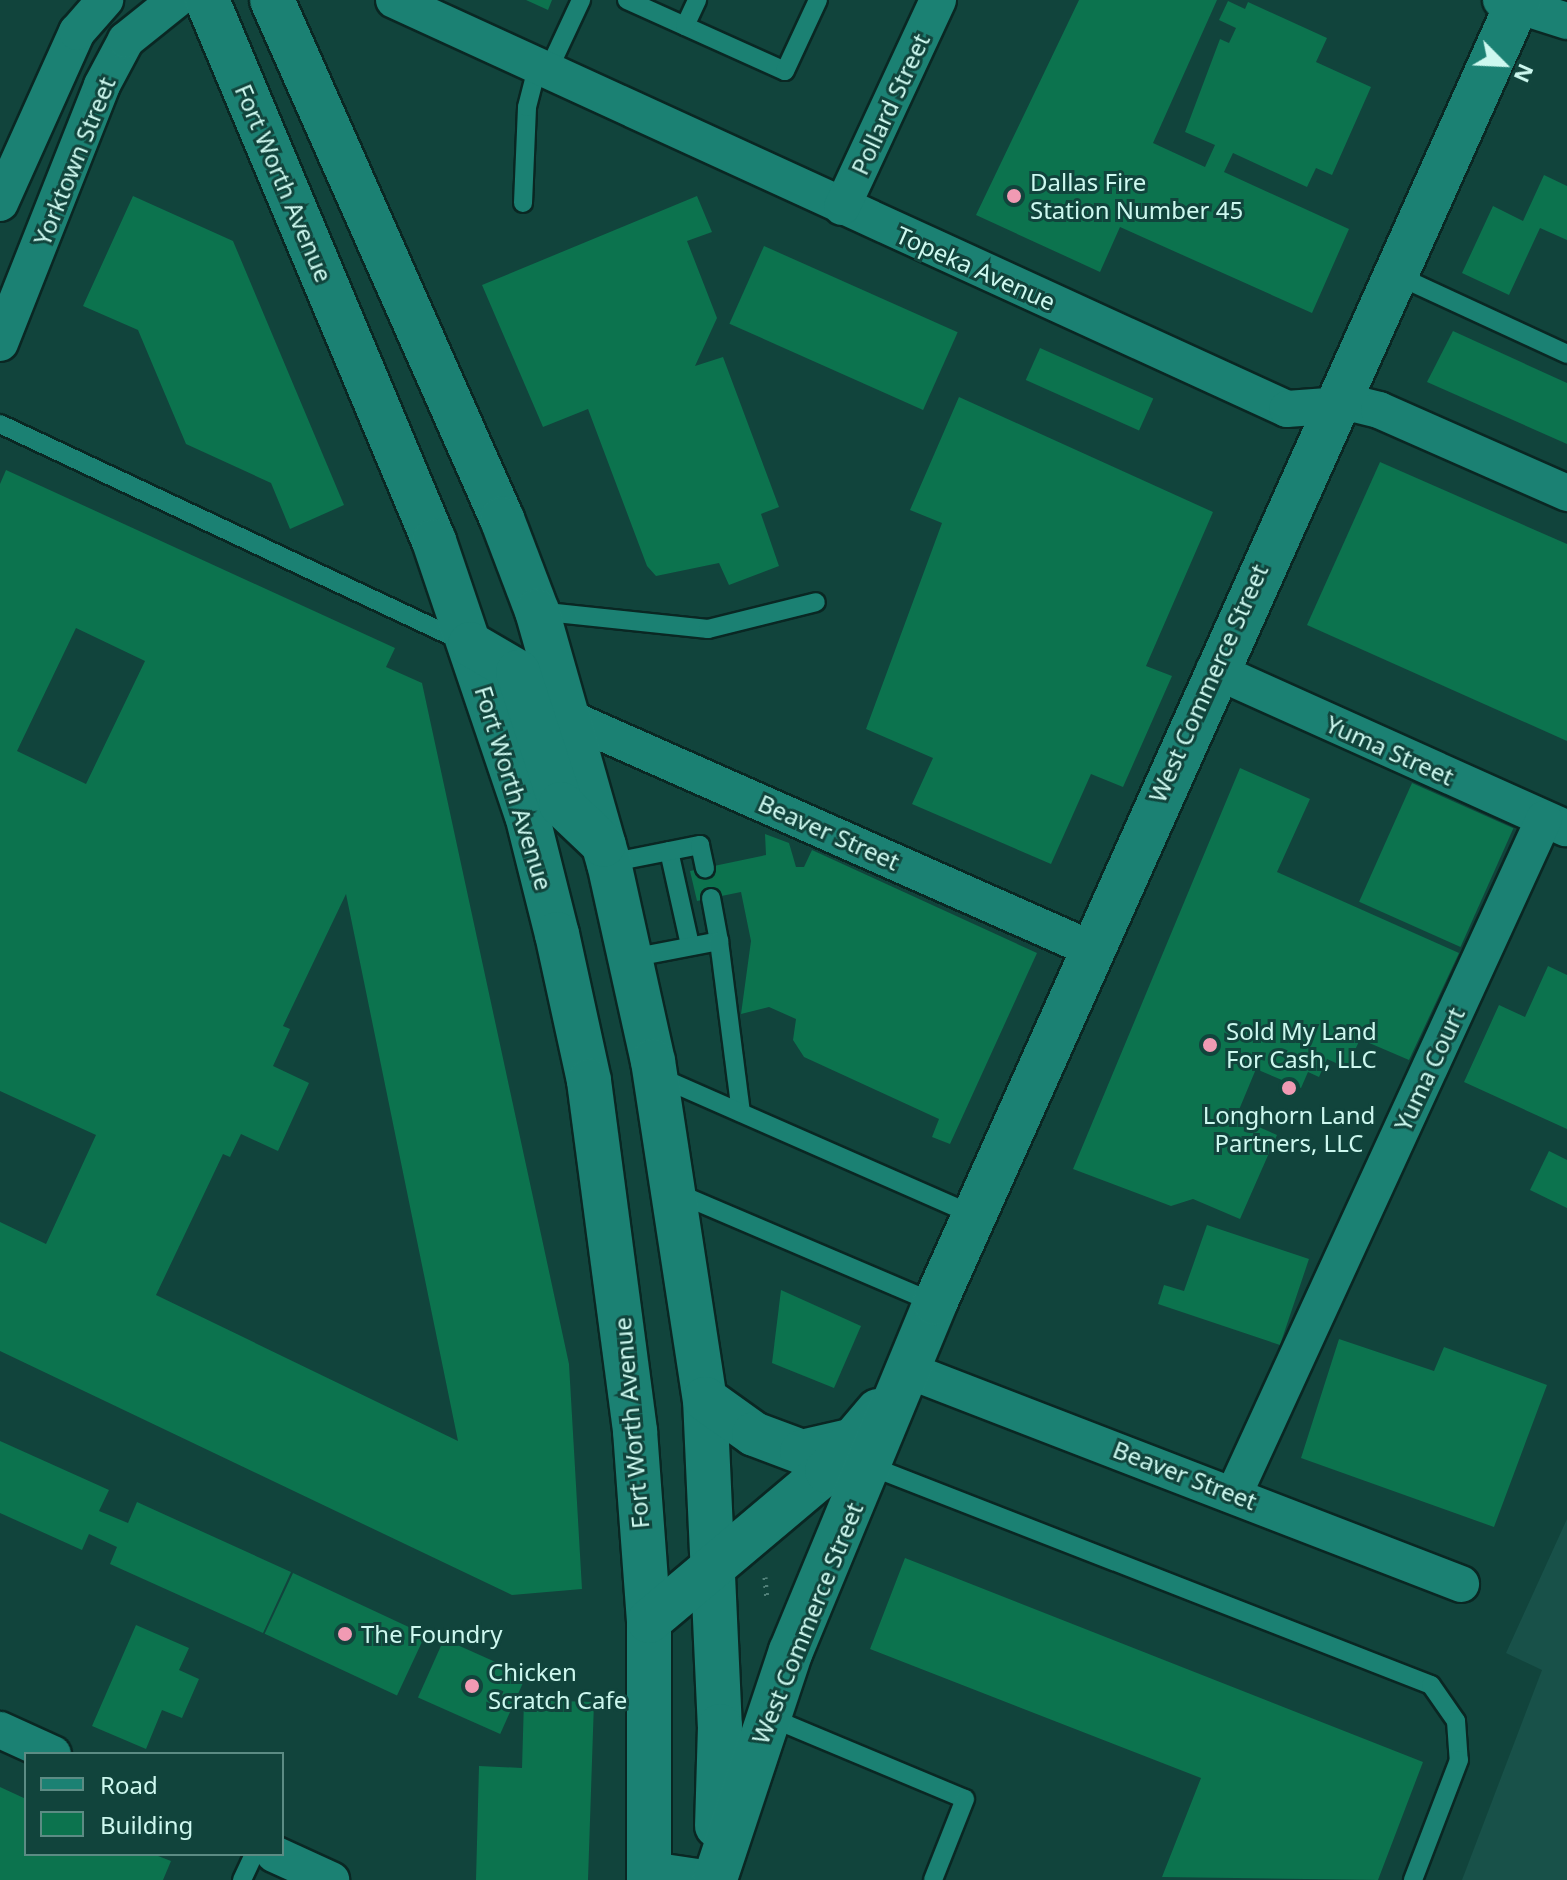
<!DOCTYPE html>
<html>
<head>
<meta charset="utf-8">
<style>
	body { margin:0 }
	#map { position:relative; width:1567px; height:1880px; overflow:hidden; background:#11443c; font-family:"Noto Sans",sans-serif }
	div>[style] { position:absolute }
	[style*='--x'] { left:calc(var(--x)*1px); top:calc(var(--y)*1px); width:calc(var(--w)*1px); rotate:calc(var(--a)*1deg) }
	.built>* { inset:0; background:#185149 }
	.building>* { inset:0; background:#0c734e; transform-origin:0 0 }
	.path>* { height:5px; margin-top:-2.5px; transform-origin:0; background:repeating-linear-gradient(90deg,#508078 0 2px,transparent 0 8px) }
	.roads { filter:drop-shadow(2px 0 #0a2723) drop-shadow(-2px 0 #0a2723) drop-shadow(0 2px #0a2723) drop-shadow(0 -2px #0a2723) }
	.lane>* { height:18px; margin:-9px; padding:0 9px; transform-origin:9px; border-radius:9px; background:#1b8173 }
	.street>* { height:36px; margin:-18px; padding:0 18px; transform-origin:18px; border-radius:18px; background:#1b8173 }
	.secondary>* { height:44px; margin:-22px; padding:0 22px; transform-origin:22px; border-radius:22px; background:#1b8173 }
	.dots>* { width:22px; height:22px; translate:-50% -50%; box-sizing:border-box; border:4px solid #11443c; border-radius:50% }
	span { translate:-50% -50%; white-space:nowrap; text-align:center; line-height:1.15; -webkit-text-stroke:6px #11443c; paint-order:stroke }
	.street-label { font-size:24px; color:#cdf8ef }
	.poi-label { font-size:24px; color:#cdf8ef }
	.left { translate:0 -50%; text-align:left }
	.legend { position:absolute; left:24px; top:1752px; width:260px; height:104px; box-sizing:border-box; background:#11443c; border:2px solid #5c8c84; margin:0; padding:10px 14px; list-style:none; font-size:24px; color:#cdf8ef }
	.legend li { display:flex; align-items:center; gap:16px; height:40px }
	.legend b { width:40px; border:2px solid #5c8c84 }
	.north { position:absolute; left:1463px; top:24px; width:80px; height:80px; -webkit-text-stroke:6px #11443c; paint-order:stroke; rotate:114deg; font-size:22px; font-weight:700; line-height:32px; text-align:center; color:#cdf8ef }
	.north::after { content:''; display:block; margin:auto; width:28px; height:36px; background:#cdf8ef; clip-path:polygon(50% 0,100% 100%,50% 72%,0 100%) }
</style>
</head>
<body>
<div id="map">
	<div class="built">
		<div style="clip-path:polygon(1567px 1519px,1567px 1880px,1462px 1880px,1542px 1670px,1506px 1653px)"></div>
	</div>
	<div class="building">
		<div style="clip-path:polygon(526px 0,552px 0,548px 10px)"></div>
		<div style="clip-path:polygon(1079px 0,1217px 0,1153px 143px,1205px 167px,1215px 145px,1185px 132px,1220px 39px,1229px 43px,1236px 28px,1219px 20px,1228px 1px,1245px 9px,1248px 2px,1327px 38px,1316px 62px,1371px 87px,1332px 175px,1316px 168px,1307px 187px,1233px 153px,1224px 172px,1349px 229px,1312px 313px,1120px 227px,1100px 272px,976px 215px)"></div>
		<div style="clip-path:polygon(1544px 175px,1567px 186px,1567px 240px,1540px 228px,1509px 295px,1462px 273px,1493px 206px,1523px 221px)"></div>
		<div style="clip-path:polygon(133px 196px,233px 241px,344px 505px,290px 529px,271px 483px,186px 444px,138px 330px,83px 306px)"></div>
		<div style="clip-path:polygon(697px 196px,712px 232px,687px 241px,717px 318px,695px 366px,723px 357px,779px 507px,761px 514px,779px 566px,729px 585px,719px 563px,656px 576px,647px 566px,588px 409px,543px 427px,482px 285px)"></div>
		<div style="left:764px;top:246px;width:212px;height:85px;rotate:24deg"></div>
		<div style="clip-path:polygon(1453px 331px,1567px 383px,1567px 444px,1427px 382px)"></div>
		<div style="left:1040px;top:348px;width:124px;height:35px;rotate:24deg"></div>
		<div style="clip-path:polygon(959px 397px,1213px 512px,1146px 666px,1172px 676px,1123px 787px,1091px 774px,1051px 864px,912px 804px,933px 758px,866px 729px,942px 523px,910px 510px)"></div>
		<div style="clip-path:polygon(1380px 462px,1567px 544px,1567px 741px,1307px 625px)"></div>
		<div style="clip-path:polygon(evenodd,6px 470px,395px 648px,386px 667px,422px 683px,569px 1364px,582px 1589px,512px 1595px,0 1351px,0 1222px,46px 1244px,96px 1135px,0 1091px,0 484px,6px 470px,76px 628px,145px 661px,86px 784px,17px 751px,76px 628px,6px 470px,346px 894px,458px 1441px,156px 1295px,223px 1154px,230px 1157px,241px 1134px,278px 1151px,309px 1083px,273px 1066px,290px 1029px,283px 1026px,346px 894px)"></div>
		<div style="clip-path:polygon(1240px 768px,1310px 799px,1277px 872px,1459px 953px,1409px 1060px,1360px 1039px,1347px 1068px,1327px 1059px,1319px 1077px,1308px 1072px,1301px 1088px,1256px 1069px,1236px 1117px,1277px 1135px,1240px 1219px,1193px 1199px,1171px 1206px,1073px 1169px)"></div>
		<div style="left:1412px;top:783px;width:111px;height:130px;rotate:24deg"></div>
		<div style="clip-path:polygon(765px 834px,789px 843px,796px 867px,804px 867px,812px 850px,1037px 953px,950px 1144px,932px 1137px,939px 1119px,804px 1057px,793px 1040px,796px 1019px,769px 1007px,741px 1014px,751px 941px,741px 892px,697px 901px,690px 871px,766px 855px)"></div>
		<div style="clip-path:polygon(1548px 966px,1567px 975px,1567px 1129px,1464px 1082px,1499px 1005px,1525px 1017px)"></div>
		<div style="clip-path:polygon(1549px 1151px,1567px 1160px,1567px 1208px,1530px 1190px)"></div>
		<div style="clip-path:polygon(1207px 1225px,1309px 1259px,1280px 1345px,1158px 1304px,1164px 1285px,1184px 1291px)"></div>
		<div style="clip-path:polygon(781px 1290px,861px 1326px,834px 1388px,772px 1363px)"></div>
		<div style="clip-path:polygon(1339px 1339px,1434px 1371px,1444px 1347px,1547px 1385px,1494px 1527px,1301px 1458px)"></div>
		<div style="clip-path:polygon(0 1441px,109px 1490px,99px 1511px,128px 1523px,137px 1502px,291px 1572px,263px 1633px,110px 1564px,117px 1547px,89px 1534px,82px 1550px,0 1513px)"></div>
		<div style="clip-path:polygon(905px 1558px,1423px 1762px,1378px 1880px,1162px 1877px,1201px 1778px,870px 1649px)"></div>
		<div style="left:293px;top:1573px;width:146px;height:67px;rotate:25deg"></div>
		<div style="clip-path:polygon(136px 1625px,189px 1648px,179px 1670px,199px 1679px,182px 1718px,162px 1710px,146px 1749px,92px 1726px)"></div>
		<div style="left:444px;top:1639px;width:90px;height:64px;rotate:24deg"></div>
		<div style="clip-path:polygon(524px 1700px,594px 1702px,588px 1880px,476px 1880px,479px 1766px,522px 1768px)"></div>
		<div style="clip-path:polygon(0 1787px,26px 1799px,26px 1854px,153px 1854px,171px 1861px,163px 1880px,0 1880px)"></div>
	</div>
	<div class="path">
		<div style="--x:765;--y:1577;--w:22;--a:85"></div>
	</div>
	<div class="roads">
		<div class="lane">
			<div style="--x:627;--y:0;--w:173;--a:24.2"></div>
			<div style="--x:785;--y:71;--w:78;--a:-65.1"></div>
			<div style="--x:685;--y:26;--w:29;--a:-65"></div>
			<div style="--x:547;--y:73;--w:81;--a:-65"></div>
			<div style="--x:523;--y:203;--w:96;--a:-87.6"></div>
			<div style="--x:527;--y:107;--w:40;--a:-75.6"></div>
			<div style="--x:1394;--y:274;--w:191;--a:24.8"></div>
			<div style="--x:0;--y:424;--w:513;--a:25.17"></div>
			<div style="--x:537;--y:611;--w:172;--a:6"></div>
			<div style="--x:708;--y:629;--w:111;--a:-14"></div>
			<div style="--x:669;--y:851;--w:96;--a:77.4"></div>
			<div style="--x:609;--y:863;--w:93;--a:-11.2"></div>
			<div style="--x:700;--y:845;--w:24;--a:78"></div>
			<div style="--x:711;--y:898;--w:44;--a:79.5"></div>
			<div style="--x:631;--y:958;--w:90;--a:-10.9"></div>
			<div style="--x:719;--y:941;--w:173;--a:82.7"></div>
			<div style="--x:657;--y:1076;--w:345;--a:23.7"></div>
			<div style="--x:677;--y:1193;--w:280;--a:23.1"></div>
			<div style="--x:870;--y:1466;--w:602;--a:21.32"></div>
			<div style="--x:1431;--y:1685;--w:44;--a:55.2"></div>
			<div style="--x:1456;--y:1721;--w:39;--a:86"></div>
			<div style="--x:1459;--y:1760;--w:129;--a:111"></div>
			<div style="--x:769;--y:1717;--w:212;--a:22.7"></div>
			<div style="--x:965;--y:1799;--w:87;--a:111.6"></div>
			<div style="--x:242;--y:1880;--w:29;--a:-65"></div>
		</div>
		<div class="street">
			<div style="--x:394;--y:0;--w:982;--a:24.61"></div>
			<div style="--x:1287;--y:409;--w:68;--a:-4.2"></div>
			<div style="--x:1355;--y:404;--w:25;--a:14"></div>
			<div style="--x:1379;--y:410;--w:206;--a:23.8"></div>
			<div style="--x:1501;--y:0;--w:69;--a:17.7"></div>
			<div style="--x:0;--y:203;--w:188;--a:-65.8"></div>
			<div style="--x:77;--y:32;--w:43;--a:-48.8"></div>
			<div style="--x:842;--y:207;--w:228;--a:-65.1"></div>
			<div style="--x:0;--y:343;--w:277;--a:-68.4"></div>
			<div style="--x:102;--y:85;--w:51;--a:-61.9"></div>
			<div style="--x:126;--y:40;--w:64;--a:-38.7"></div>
			<div style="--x:1214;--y:670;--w:386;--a:24.2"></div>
			<div style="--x:569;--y:718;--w:569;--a:23.86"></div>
			<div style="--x:907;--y:1370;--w:594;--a:21.12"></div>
			<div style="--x:1234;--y:1494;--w:743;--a:-65.33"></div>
			<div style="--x:0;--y:1730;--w:58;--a:24.4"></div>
			<div style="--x:274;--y:1854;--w:63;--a:24.5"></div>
			<div style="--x:650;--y:1870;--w:69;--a:8.4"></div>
		</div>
		<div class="secondary">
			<div style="--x:207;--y:0;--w:587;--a:67.24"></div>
			<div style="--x:434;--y:541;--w:289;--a:71.3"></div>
			<div style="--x:527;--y:815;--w:123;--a:75.9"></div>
			<div style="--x:557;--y:934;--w:150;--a:77.7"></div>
			<div style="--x:589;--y:1081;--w:353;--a:82.5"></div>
			<div style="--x:635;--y:1431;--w:191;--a:85.8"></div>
			<div style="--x:649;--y:1621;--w:259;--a:90"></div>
			<div style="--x:272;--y:0;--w:568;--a:66.1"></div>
			<div style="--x:502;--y:519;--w:98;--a:69.2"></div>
			<div style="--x:537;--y:611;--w:262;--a:74.1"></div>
			<div style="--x:609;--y:863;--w:203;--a:77.5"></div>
			<div style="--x:653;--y:1061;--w:342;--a:81.3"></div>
			<div style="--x:705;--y:1399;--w:327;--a:87.4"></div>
			<div style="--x:720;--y:1726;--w:100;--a:91.7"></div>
			<div style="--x:470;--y:644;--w:56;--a:30.3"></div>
			<div style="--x:518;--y:672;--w:139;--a:72"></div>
			<div style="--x:561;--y:804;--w:59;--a:43.6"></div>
			<div style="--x:705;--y:1399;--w:60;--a:35.5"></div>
			<div style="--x:754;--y:1434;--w:51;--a:20.6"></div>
			<div style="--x:802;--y:1452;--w:57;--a:-13.1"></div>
			<div style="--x:649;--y:1621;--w:233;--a:-40.1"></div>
			<div style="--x:827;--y:1471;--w:79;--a:-49.6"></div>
			<div style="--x:715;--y:1879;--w:240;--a:-71.6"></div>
			<div style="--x:791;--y:1651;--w:377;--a:-67.5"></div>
			<div style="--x:935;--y:1303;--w:1428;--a:-65.86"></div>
		</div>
	</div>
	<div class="dots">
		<div style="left:1014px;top:196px;background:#f19ab3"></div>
		<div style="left:1210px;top:1045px;background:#f19ab3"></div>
		<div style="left:1289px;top:1088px;background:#f19ab3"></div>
		<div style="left:345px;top:1634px;background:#f19ab3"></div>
		<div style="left:472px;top:1686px;background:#f19ab3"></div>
	</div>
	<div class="street-label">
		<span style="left:890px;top:104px;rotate:-65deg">Pollard Street</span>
		<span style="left:74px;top:161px;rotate:-68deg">Yorktown Street</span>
		<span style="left:284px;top:183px;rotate:67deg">Fort Worth Avenue</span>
		<span style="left:976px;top:268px;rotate:24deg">Topeka Avenue</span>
		<span style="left:1208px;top:683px;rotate:-66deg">West Commerce Street</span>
		<span style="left:1390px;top:750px;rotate:24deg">Yuma Street</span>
		<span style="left:514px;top:788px;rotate:73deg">Fort Worth Avenue</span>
		<span style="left:829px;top:832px;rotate:24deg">Beaver Street</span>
		<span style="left:1429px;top:1069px;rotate:-65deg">Yuma Court</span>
		<span style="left:631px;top:1423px;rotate:-95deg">Fort Worth Avenue</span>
		<span style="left:1185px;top:1475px;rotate:21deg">Beaver Street</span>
		<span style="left:807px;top:1623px;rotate:-68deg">West Commerce Street</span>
	</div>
	<div class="poi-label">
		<span class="left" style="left:1030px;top:196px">Dallas Fire<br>Station Number 45</span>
		<span class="left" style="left:1226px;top:1045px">Sold My Land<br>For Cash, LLC</span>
		<span style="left:1289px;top:1129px">Longhorn Land<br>Partners, LLC</span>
		<span class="left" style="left:361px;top:1634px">The Foundry</span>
		<span class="left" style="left:488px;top:1686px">Chicken<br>Scratch Cafe</span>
	</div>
	<ul class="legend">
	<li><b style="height:10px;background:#1b8173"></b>Road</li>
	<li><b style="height:22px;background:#0c734e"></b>Building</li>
	</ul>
	<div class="north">N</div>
</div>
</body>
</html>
